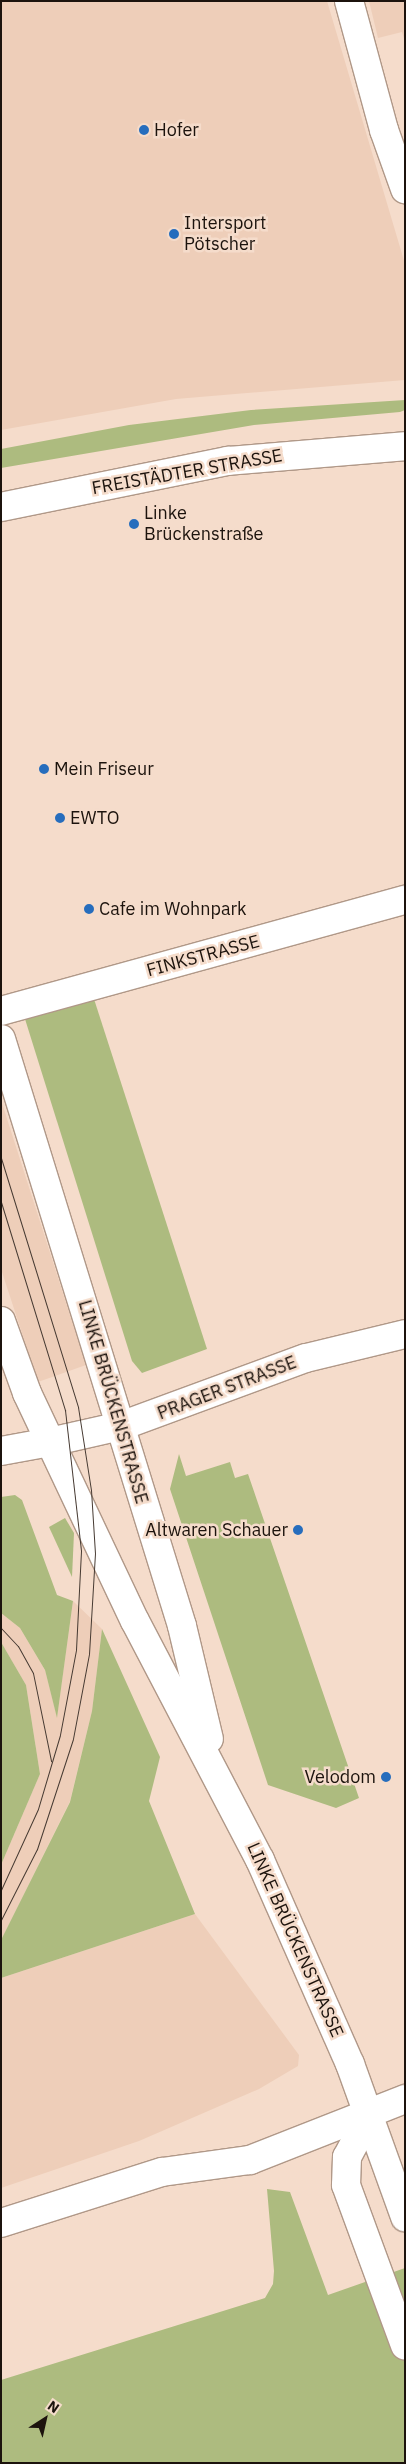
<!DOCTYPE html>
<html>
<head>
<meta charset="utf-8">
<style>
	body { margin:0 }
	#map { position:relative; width:406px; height:2464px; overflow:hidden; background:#f5dccb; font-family:"IBM Plex Sans",sans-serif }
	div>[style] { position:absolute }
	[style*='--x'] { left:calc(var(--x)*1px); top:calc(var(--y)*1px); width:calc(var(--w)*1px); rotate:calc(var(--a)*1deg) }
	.built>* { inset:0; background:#eeceb9 }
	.green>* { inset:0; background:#adbb7f }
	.roads { filter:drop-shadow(1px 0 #b09888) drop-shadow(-1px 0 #b09888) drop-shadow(0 1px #b09888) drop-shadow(0 -1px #b09888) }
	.minor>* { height:28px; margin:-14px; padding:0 14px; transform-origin:14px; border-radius:14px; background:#fff }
	.tertiary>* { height:28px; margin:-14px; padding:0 14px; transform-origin:14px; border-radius:14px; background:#fff }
	.secondary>* { height:28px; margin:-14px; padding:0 14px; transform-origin:14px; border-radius:14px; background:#fff }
	.primary>* { height:28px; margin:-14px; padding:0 14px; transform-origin:14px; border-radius:14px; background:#fff }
	.tram>* { height:1px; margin:-0.5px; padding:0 0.5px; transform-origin:0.5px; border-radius:0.5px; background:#463a32 }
	.dots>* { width:14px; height:14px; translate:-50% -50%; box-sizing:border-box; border:2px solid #f5dccb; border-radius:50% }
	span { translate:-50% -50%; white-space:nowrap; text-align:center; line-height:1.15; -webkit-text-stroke:5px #f5dccb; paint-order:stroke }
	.poi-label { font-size:18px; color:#1c130d }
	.left { translate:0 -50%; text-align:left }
	.right { translate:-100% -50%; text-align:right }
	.street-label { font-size:18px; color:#1c130d }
	.frame { position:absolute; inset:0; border:2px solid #1c130d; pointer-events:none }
	.north { position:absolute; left:20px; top:2394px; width:50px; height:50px; -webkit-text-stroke:4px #f5dccb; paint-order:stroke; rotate:35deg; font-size:14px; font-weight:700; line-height:20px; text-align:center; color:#1c130d }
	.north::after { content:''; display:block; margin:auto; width:18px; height:22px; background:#1c130d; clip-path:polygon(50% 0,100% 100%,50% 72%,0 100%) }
</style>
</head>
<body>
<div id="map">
	<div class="built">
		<div style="clip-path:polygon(1px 1px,327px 1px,405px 264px,405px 380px,176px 399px,1px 430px)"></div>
		<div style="clip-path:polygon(369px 1px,405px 1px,405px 42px,402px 32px,378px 38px)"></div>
		<div style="clip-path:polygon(1px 1100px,86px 1365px,38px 1382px,1px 1269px)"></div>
		<div style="clip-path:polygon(73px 1601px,102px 1629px,92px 1711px,70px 1801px,1px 1940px,1px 1865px,40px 1774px,26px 1685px,1px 1642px,1px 1613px,20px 1628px,45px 1670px,57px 1717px)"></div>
		<div style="clip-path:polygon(195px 1914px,299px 2055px,298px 2066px,259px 2089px,139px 2141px,1px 2188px,1px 1978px)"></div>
	</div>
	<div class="green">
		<div style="clip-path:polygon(405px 400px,405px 410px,400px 412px,254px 425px,1px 468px,1px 449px,129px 425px,251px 410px)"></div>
		<div style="clip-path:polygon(94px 999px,207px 1349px,142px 1373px,132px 1361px,25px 1019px)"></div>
		<div style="clip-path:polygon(179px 1454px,186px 1476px,230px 1462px,235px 1478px,248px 1474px,359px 1798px,336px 1808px,268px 1785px,170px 1489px)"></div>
		<div style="clip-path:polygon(15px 1495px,22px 1500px,57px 1595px,73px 1601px,57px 1718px,45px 1670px,20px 1628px,1px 1613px,1px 1497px)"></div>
		<div style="clip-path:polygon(65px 1518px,74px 1533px,72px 1577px,49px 1527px)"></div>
		<div style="clip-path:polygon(102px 1629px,160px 1757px,149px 1801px,195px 1914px,1px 1978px,1px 1940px,70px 1802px,92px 1711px)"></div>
		<div style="clip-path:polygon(1px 1642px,26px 1685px,40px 1774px,1px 1865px)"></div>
		<div style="clip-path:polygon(267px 2189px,290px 2192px,328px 2295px,405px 2268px,405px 2463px,1px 2463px,1px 2380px,265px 2298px,273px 2284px,274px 2271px)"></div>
	</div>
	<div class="roads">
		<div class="minor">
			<div style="--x:349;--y:1;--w:134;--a:74.8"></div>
			<div style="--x:384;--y:130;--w:63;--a:70.4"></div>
			<div style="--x:1;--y:1011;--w:419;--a:-15.4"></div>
			<div style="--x:121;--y:1426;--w:197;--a:-20.2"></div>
			<div style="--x:306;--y:1358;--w:102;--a:-13.6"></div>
			<div style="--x:370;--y:2114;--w:49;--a:118.1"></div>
			<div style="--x:347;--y:2157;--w:28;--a:92"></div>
			<div style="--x:346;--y:2185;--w:171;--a:69.8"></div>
			<div style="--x:1;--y:2223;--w:169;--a:-17.6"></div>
			<div style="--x:162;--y:2172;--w:89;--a:-7.8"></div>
			<div style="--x:250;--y:2160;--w:167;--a:-21.5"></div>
		</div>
		<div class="tertiary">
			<div style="--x:1;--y:1451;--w:50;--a:-10.4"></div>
		</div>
		<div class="secondary">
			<div style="--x:1;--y:1039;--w:614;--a:72.86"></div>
			<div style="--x:182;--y:1626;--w:116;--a:76.6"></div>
			<div style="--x:1;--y:1321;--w:77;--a:70.1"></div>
			<div style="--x:27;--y:1393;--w:252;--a:64.7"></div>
			<div style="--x:135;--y:1621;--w:270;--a:62.4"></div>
			<div style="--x:260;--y:1860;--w:223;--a:66.2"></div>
			<div style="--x:350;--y:2064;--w:163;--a:70.2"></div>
			<div style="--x:50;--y:1442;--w:73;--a:-12.7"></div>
		</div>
		<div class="primary">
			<div style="--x:1;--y:507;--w:232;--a:-11.5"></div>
			<div style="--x:228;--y:461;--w:178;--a:-4.8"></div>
		</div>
	</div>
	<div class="tram">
		<div style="--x:1;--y:1158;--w:261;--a:72.8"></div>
		<div style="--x:78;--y:1407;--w:84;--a:81.1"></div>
		<div style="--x:91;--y:1490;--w:63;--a:86.4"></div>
		<div style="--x:95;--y:1553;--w:101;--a:93.4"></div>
		<div style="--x:89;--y:1654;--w:86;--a:100.7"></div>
		<div style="--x:73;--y:1739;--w:116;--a:108.1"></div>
		<div style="--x:37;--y:1849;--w:80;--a:116.9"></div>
		<div style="--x:1;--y:1202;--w:218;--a:72.9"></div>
		<div style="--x:65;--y:1410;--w:142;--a:83.5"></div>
		<div style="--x:81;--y:1551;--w:99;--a:92.9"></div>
		<div style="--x:76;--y:1650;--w:86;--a:100.7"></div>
		<div style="--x:60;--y:1735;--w:77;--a:106.6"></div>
		<div style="--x:38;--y:1809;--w:89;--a:114.6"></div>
		<div style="--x:1;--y:1628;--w:25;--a:47"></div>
		<div style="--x:18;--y:1646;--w:31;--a:61"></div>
		<div style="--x:33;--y:1673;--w:90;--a:78.4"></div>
	</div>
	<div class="dots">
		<div style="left:144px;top:130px;background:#266dbd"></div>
		<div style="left:174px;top:234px;background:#266dbd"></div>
		<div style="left:134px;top:524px;background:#266dbd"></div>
		<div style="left:44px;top:769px;background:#266dbd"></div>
		<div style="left:60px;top:818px;background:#266dbd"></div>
		<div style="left:89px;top:909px;background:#266dbd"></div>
		<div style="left:298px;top:1530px;background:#266dbd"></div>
		<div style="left:386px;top:1777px;background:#266dbd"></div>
	</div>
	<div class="poi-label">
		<span class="left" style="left:154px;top:130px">Hofer</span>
		<span class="left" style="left:184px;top:234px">Intersport<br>Pötscher</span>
		<span class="left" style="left:144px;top:524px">Linke<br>Brückenstraße</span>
		<span class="left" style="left:54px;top:769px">Mein Friseur</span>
		<span class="left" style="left:70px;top:818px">EWTO</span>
		<span class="left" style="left:99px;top:909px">Cafe im Wohnpark</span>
		<span class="right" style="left:288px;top:1530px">Altwaren Schauer</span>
		<span class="right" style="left:376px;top:1777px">Velodom</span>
	</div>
	<div class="street-label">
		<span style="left:187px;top:472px;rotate:-10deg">FREISTÄDTER STRASSE</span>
		<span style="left:203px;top:956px;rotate:-15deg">FINKSTRASSE</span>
		<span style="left:227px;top:1388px;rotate:-21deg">PRAGER STRASSE</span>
		<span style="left:113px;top:1402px;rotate:74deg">LINKE BRÜCKENSTRASSE</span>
		<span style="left:295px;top:1940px;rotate:66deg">LINKE BRÜCKENSTRASSE</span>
	</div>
	<div class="frame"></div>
	<div class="north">N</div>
</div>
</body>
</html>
